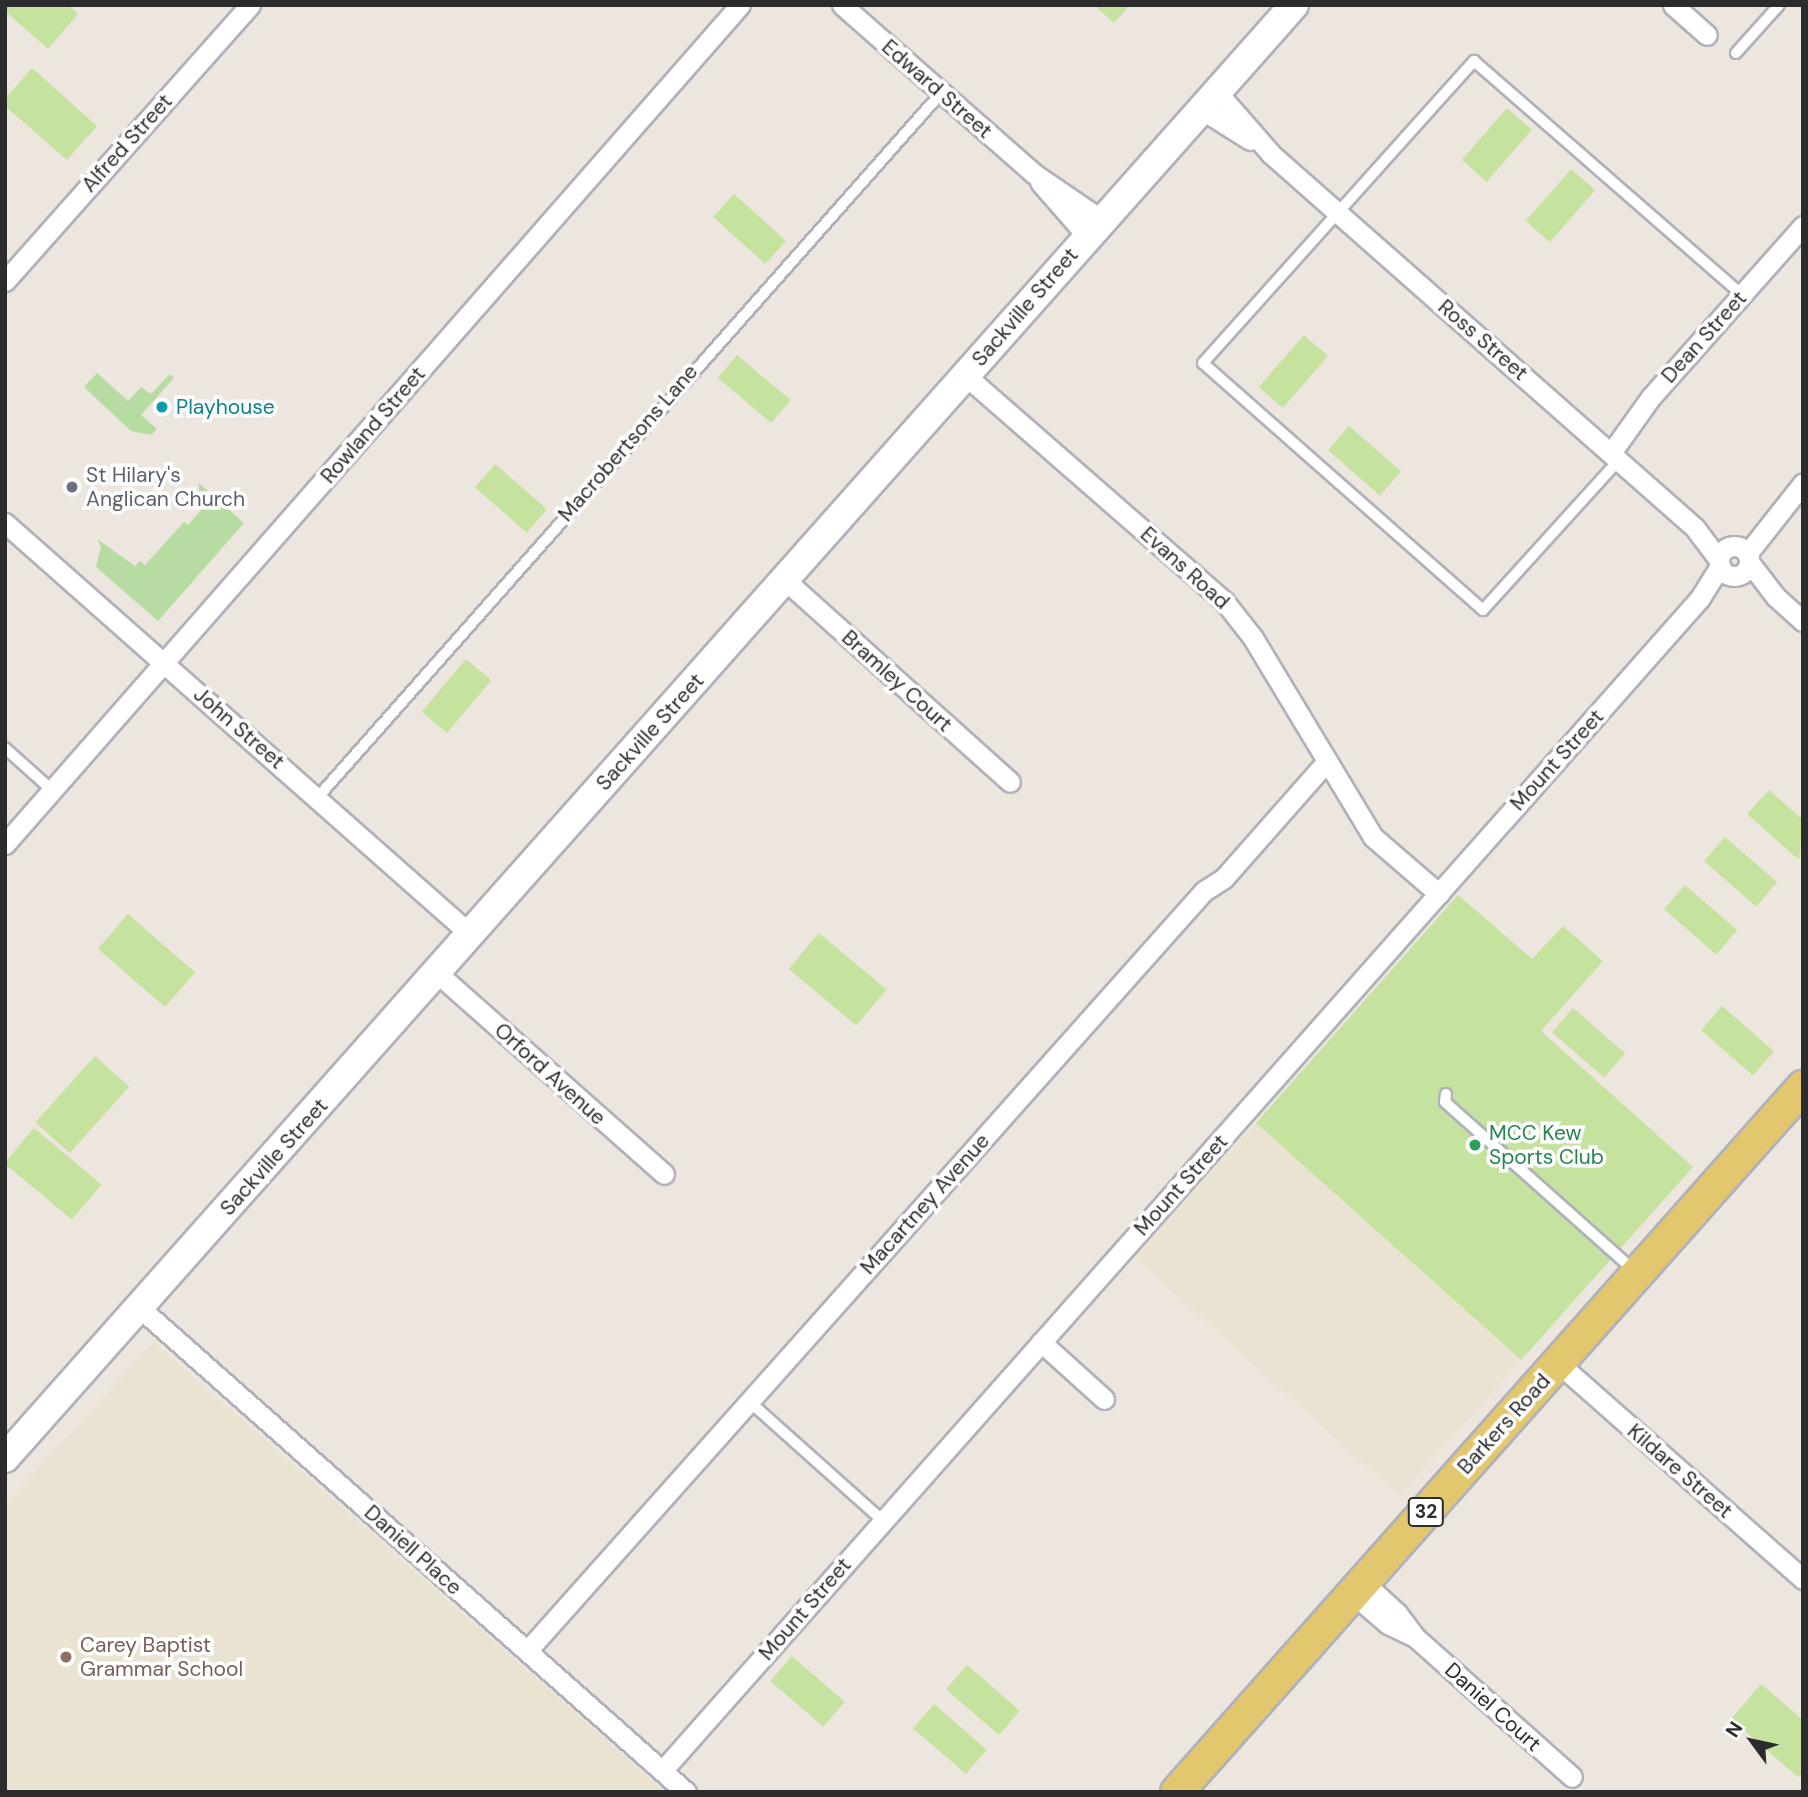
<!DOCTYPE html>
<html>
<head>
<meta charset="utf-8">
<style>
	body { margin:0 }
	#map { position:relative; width:1808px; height:1797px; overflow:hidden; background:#ece6df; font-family:"DM Sans",sans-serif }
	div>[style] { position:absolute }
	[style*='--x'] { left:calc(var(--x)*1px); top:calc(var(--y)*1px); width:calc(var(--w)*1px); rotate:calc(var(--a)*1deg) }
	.education>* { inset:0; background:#ebe3d1; transform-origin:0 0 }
	.green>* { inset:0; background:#b6dca2 }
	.pitch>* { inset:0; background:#c6e29f; transform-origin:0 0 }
	.roads { filter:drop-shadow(2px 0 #b0b1ba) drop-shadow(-2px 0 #b0b1ba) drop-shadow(0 2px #b0b1ba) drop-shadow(0 -2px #b0b1ba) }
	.lane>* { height:10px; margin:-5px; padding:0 5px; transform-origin:5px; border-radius:5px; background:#fff }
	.street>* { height:19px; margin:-9.5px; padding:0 9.5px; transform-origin:9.5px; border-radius:9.5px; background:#fff }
	.street>.ring { margin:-9.5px; padding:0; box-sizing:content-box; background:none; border:19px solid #fff; border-radius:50% }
	.secondary>* { height:28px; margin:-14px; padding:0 14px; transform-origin:14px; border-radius:14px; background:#fff }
	.primary>* { height:32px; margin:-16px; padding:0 16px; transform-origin:16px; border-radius:16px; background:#e2c76e }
	.dots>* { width:19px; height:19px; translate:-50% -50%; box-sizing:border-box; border:4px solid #fff; border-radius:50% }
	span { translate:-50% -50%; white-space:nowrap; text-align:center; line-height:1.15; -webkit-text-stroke:7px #fff; paint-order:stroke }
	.shield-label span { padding:2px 5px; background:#fff; border:2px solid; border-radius:5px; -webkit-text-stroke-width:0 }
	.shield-label { font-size:19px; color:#2c2c2c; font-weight:700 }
	.street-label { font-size:21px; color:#2c2c2c }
	.culture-label { font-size:21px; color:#0d838f }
	.left { translate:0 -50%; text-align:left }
	.worship-label { font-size:21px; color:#5b616d }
	.leisure-label { font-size:21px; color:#27864d }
	.education-label { font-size:21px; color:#785e54 }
	.frame { position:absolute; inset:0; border:7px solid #2c2c2c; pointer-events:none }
	.north { position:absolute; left:1717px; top:1706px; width:70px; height:70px; -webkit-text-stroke:5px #fff; paint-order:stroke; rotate:303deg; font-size:19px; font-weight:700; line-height:28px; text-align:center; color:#2c2c2c }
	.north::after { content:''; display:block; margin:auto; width:24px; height:32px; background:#2c2c2c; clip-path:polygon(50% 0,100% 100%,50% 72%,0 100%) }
</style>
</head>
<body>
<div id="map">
	<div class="education">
		<div style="left:1256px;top:1123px;width:356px;height:181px;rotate:42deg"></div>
		<div style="clip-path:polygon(154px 1342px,479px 1628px,665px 1792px,5px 1792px,5px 1505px)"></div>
	</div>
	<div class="green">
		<div style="clip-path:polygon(97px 373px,128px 401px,141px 387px,151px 394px,170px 374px,174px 378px,141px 415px,157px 429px,151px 435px,131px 431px,84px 387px)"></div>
		<div style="clip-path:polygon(199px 483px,244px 523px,158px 621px,96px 567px,101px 547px,97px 539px,135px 566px,140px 561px,145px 565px,184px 522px,188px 525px,201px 510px,192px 502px,199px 494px)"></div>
	</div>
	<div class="pitch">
		<div style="clip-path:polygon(5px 5px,68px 5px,78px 14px,48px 49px,5px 11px)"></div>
		<div style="clip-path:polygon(1094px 5px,1130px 5px,1114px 23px)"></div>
		<div style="clip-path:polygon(32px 68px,97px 126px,67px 160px,5px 106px,5px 99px)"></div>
		<div style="left:1507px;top:108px;width:33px;height:69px;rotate:41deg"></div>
		<div style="left:1571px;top:169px;width:32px;height:69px;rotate:41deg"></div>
		<div style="left:734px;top:194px;width:70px;height:31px;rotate:42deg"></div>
		<div style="left:1304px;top:335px;width:32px;height:69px;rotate:41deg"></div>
		<div style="left:737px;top:355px;width:70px;height:30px;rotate:40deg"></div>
		<div style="left:1349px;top:426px;width:69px;height:32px;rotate:41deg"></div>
		<div style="left:495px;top:464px;width:69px;height:31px;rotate:41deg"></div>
		<div style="left:466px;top:659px;width:33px;height:69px;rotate:40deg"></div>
		<div style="clip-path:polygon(1769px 790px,1803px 820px,1799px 860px,1747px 814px)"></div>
		<div style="left:1725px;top:837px;width:69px;height:32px;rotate:41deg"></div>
		<div style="left:1685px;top:885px;width:69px;height:32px;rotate:41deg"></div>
		<div style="clip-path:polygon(1458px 895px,1532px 959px,1563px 926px,1603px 961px,1541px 1031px,1693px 1167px,1521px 1360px,1256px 1123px)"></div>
		<div style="left:128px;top:914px;width:89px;height:46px;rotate:41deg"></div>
		<div style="left:819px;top:933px;width:88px;height:47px;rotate:40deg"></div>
		<div style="left:1722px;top:1006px;width:69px;height:32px;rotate:41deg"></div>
		<div style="left:1573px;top:1008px;width:69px;height:32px;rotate:41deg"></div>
		<div style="left:95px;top:1056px;width:46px;height:89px;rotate:42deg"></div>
		<div style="left:34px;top:1128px;width:88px;height:46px;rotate:40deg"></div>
		<div style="left:792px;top:1656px;width:70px;height:33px;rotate:41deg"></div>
		<div style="left:967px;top:1665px;width:70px;height:32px;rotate:41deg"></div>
		<div style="clip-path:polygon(1761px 1684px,1803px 1720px,1803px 1772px,1798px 1777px,1731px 1719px)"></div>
		<div style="left:934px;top:1704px;width:70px;height:32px;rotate:41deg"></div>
	</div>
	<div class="roads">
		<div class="lane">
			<div style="--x:1736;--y:53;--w:64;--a:-48.1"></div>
			<div style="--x:1618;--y:461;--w:201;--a:132.2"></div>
			<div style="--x:1483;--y:610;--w:373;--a:-138.6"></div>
			<div style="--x:1203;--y:363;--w:406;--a:-48.1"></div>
			<div style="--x:1474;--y:61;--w:356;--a:41.1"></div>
			<div style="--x:5;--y:748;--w:64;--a:41.9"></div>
			<div style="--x:318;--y:797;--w:940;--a:-48.49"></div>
			<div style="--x:1446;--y:1094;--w:8;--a:97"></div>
			<div style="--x:1445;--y:1102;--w:254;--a:41.7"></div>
			<div style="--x:750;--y:1402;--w:177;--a:41.8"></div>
		</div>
		<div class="street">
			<div style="--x:842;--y:5;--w:254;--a:41.3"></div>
			<div style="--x:1033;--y:173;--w:83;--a:34.3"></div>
			<div style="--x:1673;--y:5;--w:45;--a:41.4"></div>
			<div style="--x:1217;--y:92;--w:82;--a:48.9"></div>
			<div style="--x:1271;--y:154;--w:565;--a:41.41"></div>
			<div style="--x:1695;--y:528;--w:40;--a:53"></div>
			<div style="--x:1201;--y:109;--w:58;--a:32.3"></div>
			<div style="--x:1040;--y:182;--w:72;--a:49"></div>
			<div style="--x:5;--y:281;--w:369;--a:-48.4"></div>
			<div style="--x:966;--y:376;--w:342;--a:41.1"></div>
			<div style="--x:1224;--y:601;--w:47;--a:51.9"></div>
			<div style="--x:1253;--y:638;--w:232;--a:58.9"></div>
			<div style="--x:1373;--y:837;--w:87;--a:40.8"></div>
			<div style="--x:1611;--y:453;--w:69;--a:-54.5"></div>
			<div style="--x:1651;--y:397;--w:229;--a:-48.4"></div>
			<div style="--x:5;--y:523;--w:622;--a:41.48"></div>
			<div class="ring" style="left:1719px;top:546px;width:11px;height:11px"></div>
			<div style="--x:1747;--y:554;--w:90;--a:-51.7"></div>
			<div style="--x:1749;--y:562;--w:44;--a:52.4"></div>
			<div style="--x:1776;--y:597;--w:36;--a:42"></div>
			<div style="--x:785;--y:580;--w:302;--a:41.9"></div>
			<div style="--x:5;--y:844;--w:1115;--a:-48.78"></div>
			<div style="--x:437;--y:973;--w:303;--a:41.5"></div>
			<div style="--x:140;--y:1308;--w:730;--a:41.56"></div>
			<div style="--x:1041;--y:1342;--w:85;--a:42.1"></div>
			<div style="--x:1558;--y:1363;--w:327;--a:41.4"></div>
			<div style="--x:1363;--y:1582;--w:46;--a:42.4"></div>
			<div style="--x:1397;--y:1613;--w:30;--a:53"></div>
			<div style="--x:1415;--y:1637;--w:210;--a:41.7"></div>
			<div style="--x:1353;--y:1594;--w:46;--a:40.6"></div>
			<div style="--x:1388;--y:1624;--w:25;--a:26"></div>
			<div style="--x:527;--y:1651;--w:1018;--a:-48.31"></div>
			<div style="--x:1204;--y:891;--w:24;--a:-33"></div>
			<div style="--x:1224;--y:878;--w:156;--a:-48.6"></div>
			<div style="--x:662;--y:1771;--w:1566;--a:-48.49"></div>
			<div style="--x:1700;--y:598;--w:38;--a:-58"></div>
		</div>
		<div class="secondary">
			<div style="--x:5;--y:1458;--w:1942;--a:-48.42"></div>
		</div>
		<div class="primary">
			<div style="--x:1177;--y:1792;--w:943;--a:-48.4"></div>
		</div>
	</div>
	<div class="dots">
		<div style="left:162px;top:407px;background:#0f9aa8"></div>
		<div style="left:72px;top:487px;background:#6b7280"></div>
		<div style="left:1475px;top:1145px;background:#2e9e5b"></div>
		<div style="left:66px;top:1657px;background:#8d6e63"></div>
	</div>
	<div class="shield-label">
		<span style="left:1426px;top:1512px">32</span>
	</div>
	<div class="street-label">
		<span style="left:937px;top:89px;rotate:41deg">Edward Street</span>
		<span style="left:127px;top:143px;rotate:-48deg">Alfred Street</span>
		<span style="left:1025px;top:307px;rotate:-49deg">Sackville Street</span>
		<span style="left:1704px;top:337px;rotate:-48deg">Dean Street</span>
		<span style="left:1483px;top:340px;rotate:41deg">Ross Street</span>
		<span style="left:373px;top:425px;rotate:-49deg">Rowland Street</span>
		<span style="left:628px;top:443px;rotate:-49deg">Macrobertsons Lane</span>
		<span style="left:1185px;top:568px;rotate:42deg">Evans Road</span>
		<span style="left:897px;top:681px;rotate:42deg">Bramley Court</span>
		<span style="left:239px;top:728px;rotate:41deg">John Street</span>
		<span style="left:650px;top:732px;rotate:-48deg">Sackville Street</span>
		<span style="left:1557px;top:760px;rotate:-48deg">Mount Street</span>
		<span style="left:550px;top:1074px;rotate:42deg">Orford Avenue</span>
		<span style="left:274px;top:1157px;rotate:-48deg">Sackville Street</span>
		<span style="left:1181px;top:1185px;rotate:-48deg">Mount Street</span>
		<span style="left:925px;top:1204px;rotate:-48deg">Macartney Avenue</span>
		<span style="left:1504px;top:1424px;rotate:-48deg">Barkers Road</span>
		<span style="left:1680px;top:1471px;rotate:41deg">Kildare Street</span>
		<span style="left:413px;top:1550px;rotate:42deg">Daniell Place</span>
		<span style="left:805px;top:1609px;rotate:-49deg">Mount Street</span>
		<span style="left:1493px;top:1707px;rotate:42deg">Daniel Court</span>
	</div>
	<div class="culture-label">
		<span class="left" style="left:176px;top:407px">Playhouse</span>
	</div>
	<div class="worship-label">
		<span class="left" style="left:86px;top:487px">St Hilary's<br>Anglican Church</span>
	</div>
	<div class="leisure-label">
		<span class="left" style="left:1489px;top:1145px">MCC Kew<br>Sports Club</span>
	</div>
	<div class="education-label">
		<span class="left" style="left:80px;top:1657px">Carey Baptist<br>Grammar School</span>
	</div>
	<div class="frame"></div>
	<div class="north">N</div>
</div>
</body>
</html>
